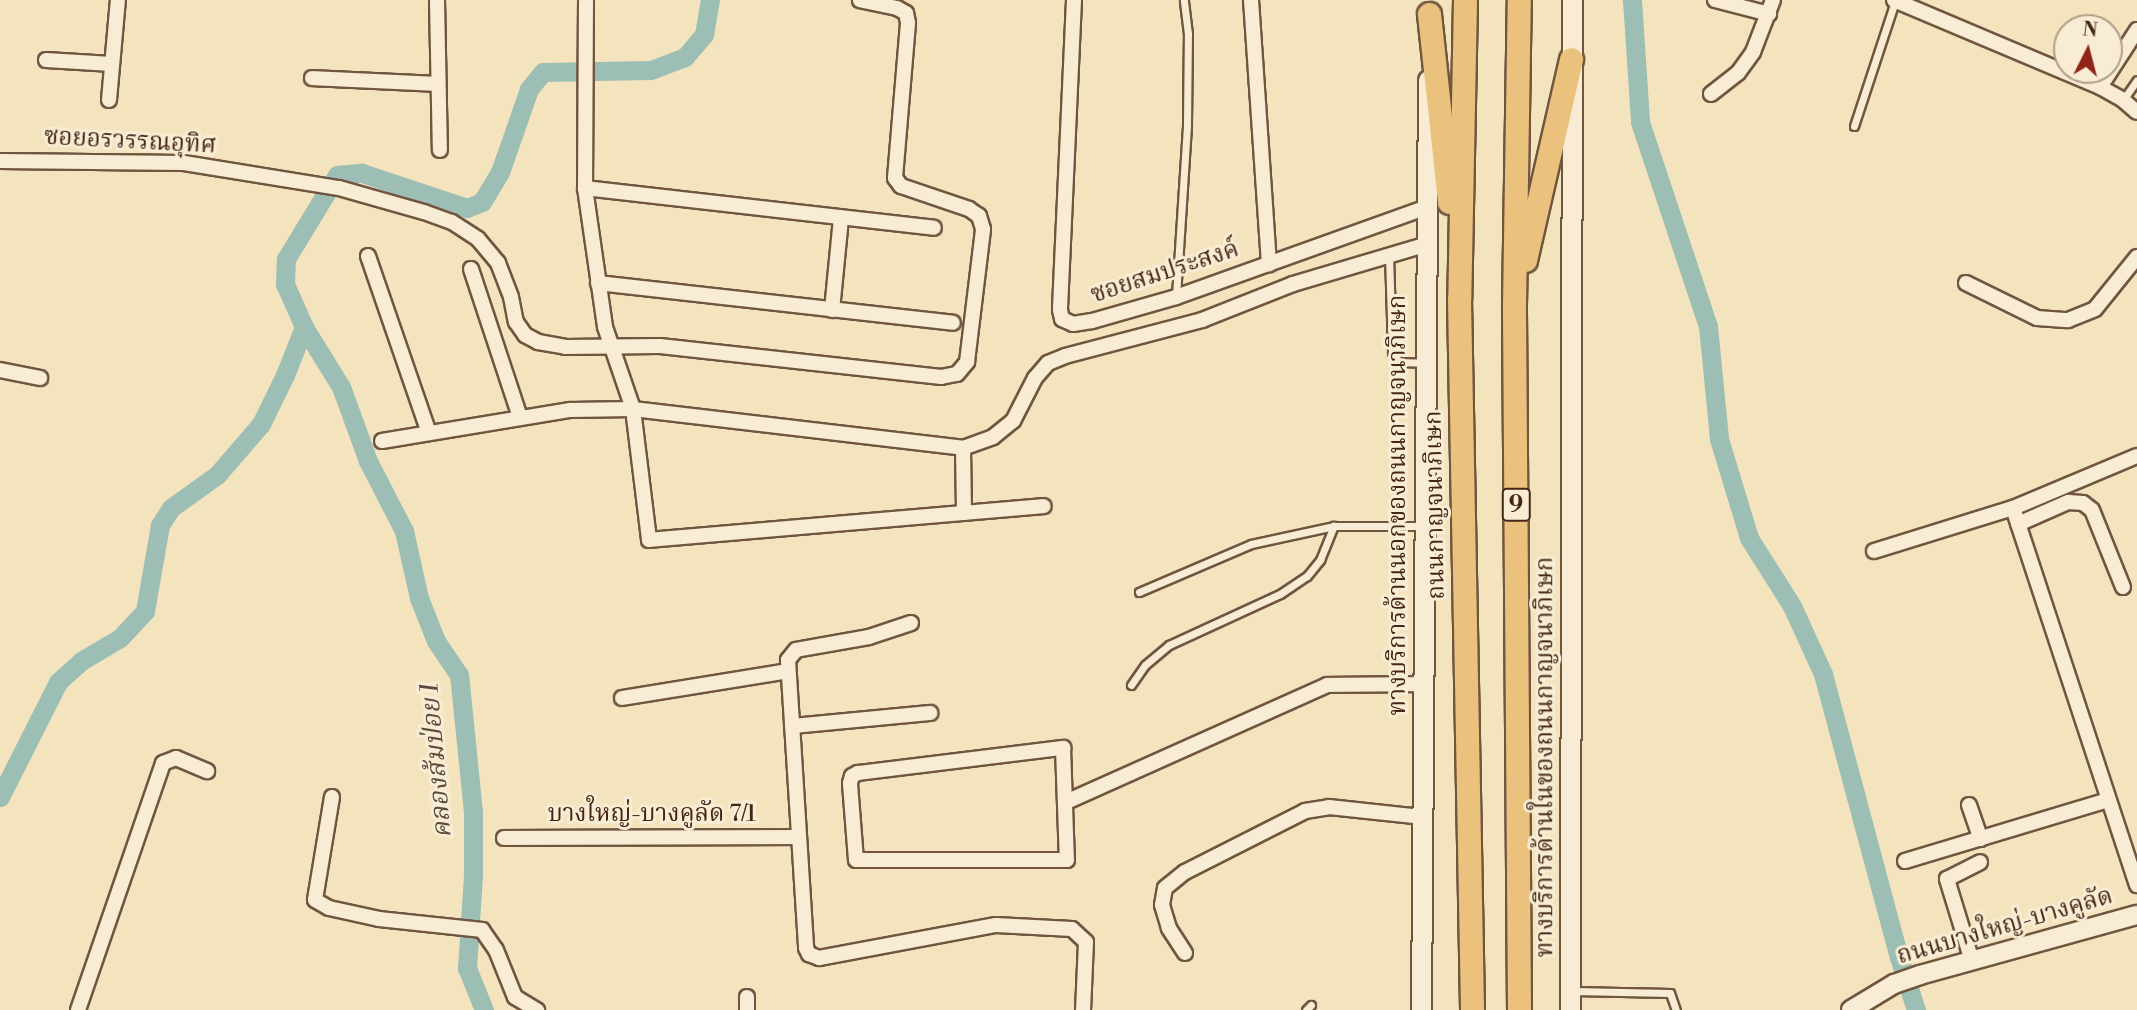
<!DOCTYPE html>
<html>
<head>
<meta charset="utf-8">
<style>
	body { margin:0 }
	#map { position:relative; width:2137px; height:1010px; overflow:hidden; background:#f4e4bd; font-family:"Libre Bodoni","Noto Serif Thai",serif }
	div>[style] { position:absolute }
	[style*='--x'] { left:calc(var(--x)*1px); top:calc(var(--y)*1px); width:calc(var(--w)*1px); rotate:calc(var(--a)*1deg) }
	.canal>* { height:19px; margin:-9.5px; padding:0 9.5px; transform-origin:9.5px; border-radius:9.5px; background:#9cbeb5 }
	.roads { filter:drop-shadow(2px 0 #705540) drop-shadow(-2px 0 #705540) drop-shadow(0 2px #705540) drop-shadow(0 -2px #705540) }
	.service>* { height:7px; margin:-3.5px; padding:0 3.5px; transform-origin:3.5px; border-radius:3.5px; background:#f8edd4 }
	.minor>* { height:14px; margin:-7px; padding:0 7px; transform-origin:7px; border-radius:7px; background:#f8edd4 }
	.tertiary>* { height:18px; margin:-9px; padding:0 9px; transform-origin:9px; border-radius:9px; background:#f8edd4 }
	.secondary>* { height:19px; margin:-9.5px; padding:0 9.5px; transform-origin:9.5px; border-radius:9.5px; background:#f8edd4 }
	.trunk>* { height:23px; margin:-11.5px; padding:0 11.5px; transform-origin:11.5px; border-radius:11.5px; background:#eac27e }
	span { translate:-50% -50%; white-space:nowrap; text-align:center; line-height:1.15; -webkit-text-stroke:6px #f8edd4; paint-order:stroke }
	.shield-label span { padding:2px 5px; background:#f8edd4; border:2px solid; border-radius:5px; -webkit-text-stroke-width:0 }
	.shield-label { font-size:23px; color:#442517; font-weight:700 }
	.street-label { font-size:24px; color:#442517 }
	.water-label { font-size:26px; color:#5a4b3e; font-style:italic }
	.north { position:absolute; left:2053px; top:14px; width:70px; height:70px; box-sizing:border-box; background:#f8edd4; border:2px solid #b09d88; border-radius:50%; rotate:6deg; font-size:19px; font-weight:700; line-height:28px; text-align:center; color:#442517 }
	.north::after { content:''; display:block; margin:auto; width:24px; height:32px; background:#8f2418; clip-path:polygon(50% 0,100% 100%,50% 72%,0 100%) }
</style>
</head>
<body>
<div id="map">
	<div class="canal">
		<div style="--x:1632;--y:0;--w:122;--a:86.2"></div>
		<div style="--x:1640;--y:122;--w:215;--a:71.6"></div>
		<div style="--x:1708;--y:326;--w:114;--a:84.4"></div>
		<div style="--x:1719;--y:439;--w:103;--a:73.1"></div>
		<div style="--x:1749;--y:538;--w:80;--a:57.7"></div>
		<div style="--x:1792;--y:606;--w:75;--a:65.5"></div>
		<div style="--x:1823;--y:674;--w:293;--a:75"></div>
		<div style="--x:1899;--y:957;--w:56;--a:72.2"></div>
		<div style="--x:0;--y:797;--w:129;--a:-63.2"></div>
		<div style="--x:58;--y:682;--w:31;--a:-42"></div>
		<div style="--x:81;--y:661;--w:45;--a:-30.5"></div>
		<div style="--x:120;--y:638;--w:37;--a:-47"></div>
		<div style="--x:145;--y:611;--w:87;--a:-80.1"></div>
		<div style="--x:160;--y:525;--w:20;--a:-57"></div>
		<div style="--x:171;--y:508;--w:57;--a:-35.7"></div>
		<div style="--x:217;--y:475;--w:67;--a:-49.2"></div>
		<div style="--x:261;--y:424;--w:55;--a:-63.9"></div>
		<div style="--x:285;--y:375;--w:52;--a:-68.4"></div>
		<div style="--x:484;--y:1010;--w:45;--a:-112"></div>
		<div style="--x:467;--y:968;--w:93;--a:-86.3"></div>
		<div style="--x:473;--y:875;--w:63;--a:-90"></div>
		<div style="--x:473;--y:812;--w:138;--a:-95.8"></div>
		<div style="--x:459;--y:675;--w:41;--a:-124.1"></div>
		<div style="--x:436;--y:641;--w:46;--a:-111.6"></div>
		<div style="--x:419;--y:598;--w:69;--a:-102.6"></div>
		<div style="--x:404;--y:531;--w:79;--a:-117.2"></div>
		<div style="--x:368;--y:461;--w:79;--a:-110"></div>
		<div style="--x:341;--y:387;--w:70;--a:-121.7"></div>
		<div style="--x:304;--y:327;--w:47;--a:-113.8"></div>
		<div style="--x:285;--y:284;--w:25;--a:-88"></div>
		<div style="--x:286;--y:259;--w:98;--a:-58.7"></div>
		<div style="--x:337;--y:175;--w:25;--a:-5"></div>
		<div style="--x:362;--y:173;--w:111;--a:18.4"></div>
		<div style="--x:467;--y:208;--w:16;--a:-22"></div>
		<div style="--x:482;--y:202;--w:35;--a:-59"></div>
		<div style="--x:500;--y:172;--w:88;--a:-70.7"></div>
		<div style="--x:529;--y:89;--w:22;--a:-51"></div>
		<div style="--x:543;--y:72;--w:108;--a:-1.1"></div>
		<div style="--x:651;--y:70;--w:36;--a:-21"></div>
		<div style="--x:685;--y:57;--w:30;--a:-50"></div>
		<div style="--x:704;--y:34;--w:35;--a:-80"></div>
	</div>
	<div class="roads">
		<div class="service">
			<div style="--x:2123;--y:100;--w:24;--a:-55"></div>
			<div style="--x:1854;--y:126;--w:132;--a:-71.8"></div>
			<div style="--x:1389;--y:255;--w:97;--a:88.2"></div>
			<div style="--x:1392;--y:352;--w:12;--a:55"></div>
			<div style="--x:1399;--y:362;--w:24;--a:2"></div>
			<div style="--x:1176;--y:296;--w:172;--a:-86.3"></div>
			<div style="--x:1187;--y:124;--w:90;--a:-89.4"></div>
			<div style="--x:1188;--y:34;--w:34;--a:-97"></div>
			<div style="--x:1139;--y:592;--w:122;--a:-23.2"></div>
			<div style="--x:1251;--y:544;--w:85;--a:-12.2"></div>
			<div style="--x:1334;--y:526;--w:89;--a:0"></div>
			<div style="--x:1131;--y:685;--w:24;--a:-55"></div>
			<div style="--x:1145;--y:665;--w:31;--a:-40"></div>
			<div style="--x:1169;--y:645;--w:122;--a:-24.7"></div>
			<div style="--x:1280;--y:594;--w:32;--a:-34"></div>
			<div style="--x:1307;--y:576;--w:21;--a:-51"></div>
			<div style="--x:1320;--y:560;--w:37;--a:-68"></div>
			<div style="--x:1573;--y:991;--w:97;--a:1.2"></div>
			<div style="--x:1670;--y:993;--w:18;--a:71"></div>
			<div style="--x:1306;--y:1010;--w:7;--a:-45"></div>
		</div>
		<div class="minor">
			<div style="--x:437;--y:0;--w:150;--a:88.9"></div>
			<div style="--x:586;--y:0;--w:188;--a:90.3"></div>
			<div style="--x:585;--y:188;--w:140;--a:81.8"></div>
			<div style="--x:605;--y:327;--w:87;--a:71.1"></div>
			<div style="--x:633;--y:409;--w:132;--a:83"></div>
			<div style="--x:649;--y:540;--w:396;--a:-4.9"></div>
			<div style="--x:1074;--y:0;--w:310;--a:92.6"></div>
			<div style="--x:1060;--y:310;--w:9;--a:77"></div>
			<div style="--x:1062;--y:319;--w:12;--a:24"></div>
			<div style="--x:1073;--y:324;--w:19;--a:-9"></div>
			<div style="--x:1092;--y:321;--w:87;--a:-15.9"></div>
			<div style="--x:1176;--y:297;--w:264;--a:-19.7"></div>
			<div style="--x:1251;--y:0;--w:265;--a:86.1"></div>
			<div style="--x:1715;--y:0;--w:56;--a:14.5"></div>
			<div style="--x:1894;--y:0;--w:224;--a:22.9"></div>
			<div style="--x:2100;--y:87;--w:26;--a:29"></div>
			<div style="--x:2123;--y:100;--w:18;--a:41"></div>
			<div style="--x:46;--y:60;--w:66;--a:3.5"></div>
			<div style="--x:312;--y:78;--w:125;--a:2.7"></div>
			<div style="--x:2100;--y:87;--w:68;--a:-57"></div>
			<div style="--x:1711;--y:94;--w:34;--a:-38"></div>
			<div style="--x:1738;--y:73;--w:26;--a:-54"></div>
			<div style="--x:1753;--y:52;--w:56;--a:-69"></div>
			<div style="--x:109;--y:100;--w:100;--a:-84.9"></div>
			<div style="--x:0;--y:161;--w:184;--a:0.6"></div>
			<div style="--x:184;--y:163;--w:157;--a:9.2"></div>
			<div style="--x:339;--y:188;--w:88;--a:15.8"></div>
			<div style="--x:424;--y:212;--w:30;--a:20"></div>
			<div style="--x:452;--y:222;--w:31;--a:33"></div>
			<div style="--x:478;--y:239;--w:31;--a:50"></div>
			<div style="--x:498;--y:263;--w:36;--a:69"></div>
			<div style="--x:511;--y:297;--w:25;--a:79"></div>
			<div style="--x:516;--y:322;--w:16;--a:55"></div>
			<div style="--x:525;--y:335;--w:15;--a:28"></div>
			<div style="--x:538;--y:342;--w:27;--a:10"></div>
			<div style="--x:565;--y:347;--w:95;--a:-0.6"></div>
			<div style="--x:660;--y:346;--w:283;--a:6.3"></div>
			<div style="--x:941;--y:377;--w:16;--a:-11"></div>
			<div style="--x:957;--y:374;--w:16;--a:-50"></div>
			<div style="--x:967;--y:362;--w:134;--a:-83.1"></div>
			<div style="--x:983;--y:229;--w:14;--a:-107"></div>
			<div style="--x:979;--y:216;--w:12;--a:-145"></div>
			<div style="--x:969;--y:209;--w:72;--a:-161.3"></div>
			<div style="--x:901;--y:186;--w:10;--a:-127"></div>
			<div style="--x:895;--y:178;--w:156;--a:-85.2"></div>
			<div style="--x:908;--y:23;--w:10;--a:-101"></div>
			<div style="--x:906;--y:13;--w:10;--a:-151"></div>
			<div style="--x:897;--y:8;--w:38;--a:-168"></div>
			<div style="--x:585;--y:188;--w:351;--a:6.5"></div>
			<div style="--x:368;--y:256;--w:187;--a:71"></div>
			<div style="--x:471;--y:269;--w:156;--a:71.7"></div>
			<div style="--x:598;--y:283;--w:357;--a:6.4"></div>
			<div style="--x:1966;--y:283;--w:79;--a:26.2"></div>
			<div style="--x:2037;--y:318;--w:31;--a:4"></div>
			<div style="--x:2068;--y:320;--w:29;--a:-22"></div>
			<div style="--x:2095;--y:309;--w:67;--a:-51.1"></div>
			<div style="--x:832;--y:310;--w:92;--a:-84.4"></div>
			<div style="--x:0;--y:370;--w:41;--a:11.3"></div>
			<div style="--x:382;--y:441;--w:191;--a:-9.4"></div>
			<div style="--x:570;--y:410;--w:63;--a:-0.9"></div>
			<div style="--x:633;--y:409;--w:332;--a:6.7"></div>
			<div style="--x:963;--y:448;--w:32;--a:-20"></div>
			<div style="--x:993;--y:437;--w:26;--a:-39"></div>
			<div style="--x:1013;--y:421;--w:48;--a:-62.9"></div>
			<div style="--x:1035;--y:378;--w:20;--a:-49"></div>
			<div style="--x:1048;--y:363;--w:18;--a:-22"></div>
			<div style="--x:1065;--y:356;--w:142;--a:-14.7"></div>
			<div style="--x:1202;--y:320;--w:98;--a:-21.6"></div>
			<div style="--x:1293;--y:284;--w:138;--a:-16.5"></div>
			<div style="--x:963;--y:448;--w:65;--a:89.1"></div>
			<div style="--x:2013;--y:508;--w:397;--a:71.8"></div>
			<div style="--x:2018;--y:524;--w:55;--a:-23.7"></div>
			<div style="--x:2068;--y:502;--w:15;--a:4"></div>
			<div style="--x:2083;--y:503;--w:11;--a:38"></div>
			<div style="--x:2092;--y:510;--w:83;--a:68.1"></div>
			<div style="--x:1874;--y:551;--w:145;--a:-17.2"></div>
			<div style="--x:2013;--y:508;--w:134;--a:-22.8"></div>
			<div style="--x:911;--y:623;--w:44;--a:161.6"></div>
			<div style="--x:869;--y:637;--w:74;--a:169.9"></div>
			<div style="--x:796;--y:650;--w:13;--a:129"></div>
			<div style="--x:788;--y:660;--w:289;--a:86.4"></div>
			<div style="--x:806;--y:948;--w:7;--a:63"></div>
			<div style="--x:809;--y:954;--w:11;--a:22"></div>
			<div style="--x:819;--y:958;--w:180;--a:-10.6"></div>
			<div style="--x:996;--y:925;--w:76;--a:3"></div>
			<div style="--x:1072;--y:929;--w:19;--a:43"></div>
			<div style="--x:1086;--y:942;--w:68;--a:92.5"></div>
			<div style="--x:622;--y:698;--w:168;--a:-9.2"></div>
			<div style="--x:792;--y:726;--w:139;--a:-5.4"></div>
			<div style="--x:1063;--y:748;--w:112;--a:88"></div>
			<div style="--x:1067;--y:860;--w:211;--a:180"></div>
			<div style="--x:856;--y:860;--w:77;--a:-94.5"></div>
			<div style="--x:850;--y:783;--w:7;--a:-74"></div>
			<div style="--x:852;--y:776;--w:7;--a:-27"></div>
			<div style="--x:858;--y:773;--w:207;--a:-7"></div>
			<div style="--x:332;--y:797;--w:104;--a:99.4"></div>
			<div style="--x:315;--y:900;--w:16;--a:30"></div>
			<div style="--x:329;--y:908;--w:51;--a:12.4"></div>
			<div style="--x:379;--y:919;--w:104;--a:6.1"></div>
			<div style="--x:482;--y:930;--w:24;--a:55"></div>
			<div style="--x:496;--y:950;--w:51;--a:68"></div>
			<div style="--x:515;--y:997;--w:26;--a:31"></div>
			<div style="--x:1066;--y:802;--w:286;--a:-24.1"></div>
			<div style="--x:1327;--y:685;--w:95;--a:-0.6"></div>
			<div style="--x:1969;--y:805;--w:36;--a:71"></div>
			<div style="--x:504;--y:838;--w:295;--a:-0.2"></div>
			<div style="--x:1905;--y:861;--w:212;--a:-16.7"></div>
			<div style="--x:1185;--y:953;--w:30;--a:-123"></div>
			<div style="--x:1169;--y:928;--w:24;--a:-107"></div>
			<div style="--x:1162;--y:905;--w:17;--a:-80"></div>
			<div style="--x:1165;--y:888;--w:26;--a:-39"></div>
			<div style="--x:1185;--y:872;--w:135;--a:-26.9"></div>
			<div style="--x:1305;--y:811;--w:24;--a:-9"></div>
			<div style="--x:1329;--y:807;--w:95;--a:6.1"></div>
			<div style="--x:1972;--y:961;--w:86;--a:-107"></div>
			<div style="--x:1947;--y:879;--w:37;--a:-27"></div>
			<div style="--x:747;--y:997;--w:13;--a:90"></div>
			<div style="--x:78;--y:1010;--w:261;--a:-71"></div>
			<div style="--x:163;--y:763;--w:14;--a:-21"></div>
			<div style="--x:176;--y:758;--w:34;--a:23"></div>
		</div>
		<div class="tertiary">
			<div style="--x:1851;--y:1010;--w:50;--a:-31.2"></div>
			<div style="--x:1894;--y:984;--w:28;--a:-19"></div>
			<div style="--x:1920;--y:975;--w:225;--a:-15.5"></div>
		</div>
		<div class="secondary">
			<div style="--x:1421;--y:1010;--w:930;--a:-89.57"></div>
			<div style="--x:1570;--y:1010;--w:1010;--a:-89.89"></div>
		</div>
		<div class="trunk">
			<div style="--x:1465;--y:0;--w:299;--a:91.1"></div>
			<div style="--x:1459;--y:299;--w:711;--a:88.95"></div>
			<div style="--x:1429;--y:14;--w:189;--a:83.9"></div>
			<div style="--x:1525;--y:260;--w:206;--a:-77.1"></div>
			<div style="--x:1519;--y:1010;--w:705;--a:-90.41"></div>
			<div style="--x:1514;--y:305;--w:305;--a:-89.1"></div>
		</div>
	</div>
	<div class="shield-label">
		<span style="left:1516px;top:505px">9</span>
	</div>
	<div class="street-label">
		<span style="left:130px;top:142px;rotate:3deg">ซอยอรวรรณอุทิศ</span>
		<span style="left:1165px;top:273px;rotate:-18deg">ซอยสมประสงค์</span>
		<span style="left:1399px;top:505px;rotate:-90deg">ทางบริการด้านนอกของถนนกาญจนาภิเษก</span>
		<span style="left:1436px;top:505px;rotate:-91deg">ถนนกาญจนาภิเษก</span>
		<span style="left:1546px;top:757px;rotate:-90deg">ทางบริการด้านในของถนนกาญจนาภิเษก</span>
		<span style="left:652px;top:815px">บางใหญ่-บางคูลัด 7/1</span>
		<span style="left:2005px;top:927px;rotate:-16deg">ถนนบางใหญ่-บางคูลัด</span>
	</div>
	<div class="water-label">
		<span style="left:437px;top:761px;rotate:-95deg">คลองส้มป่อย 1</span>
	</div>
	<div class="north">N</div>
</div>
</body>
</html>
